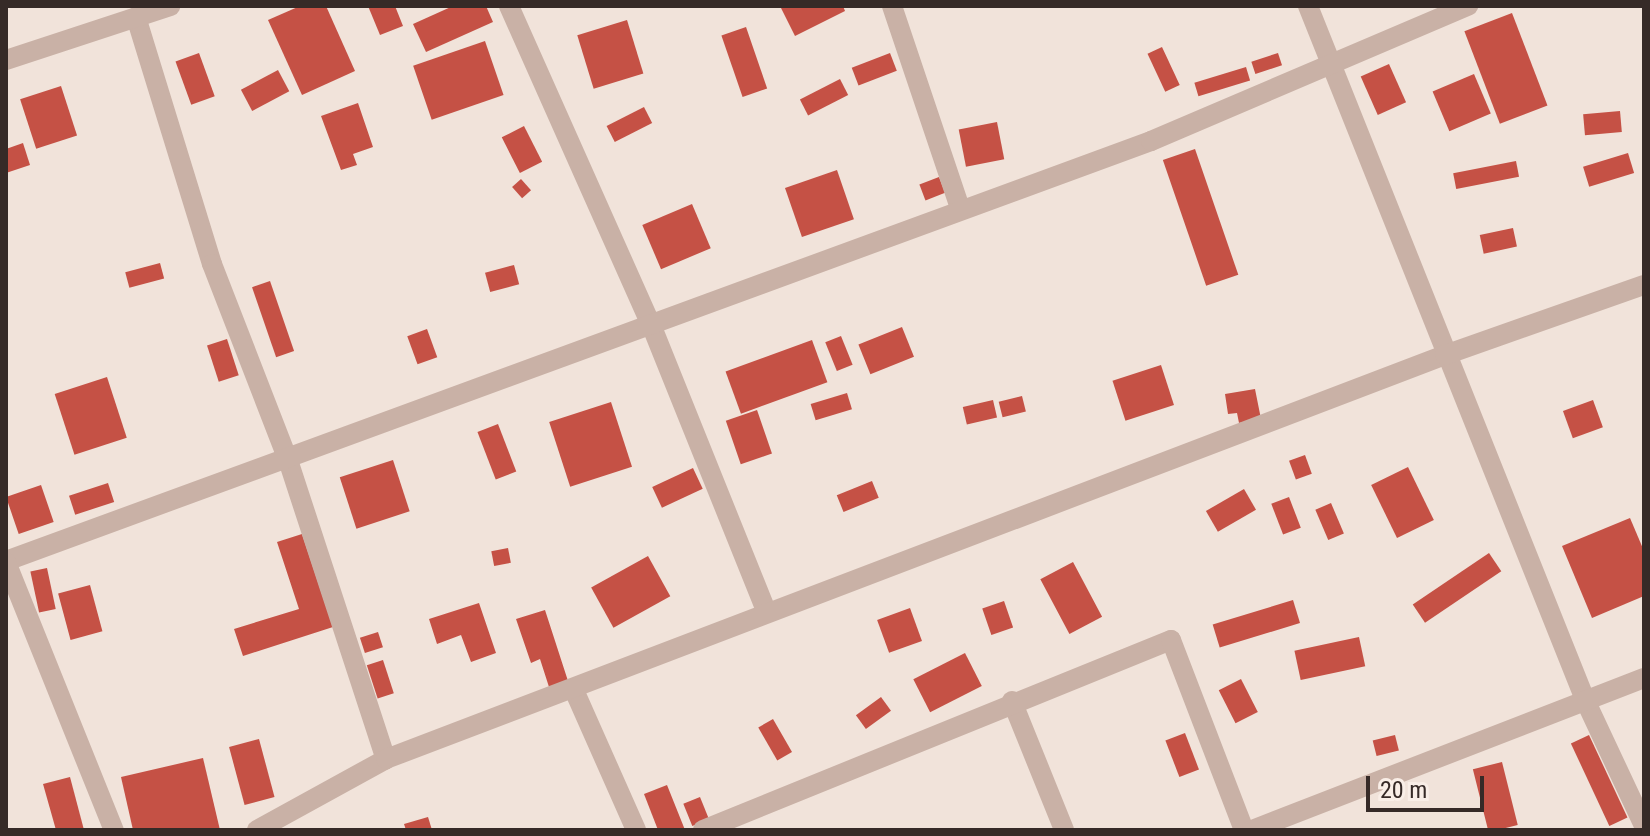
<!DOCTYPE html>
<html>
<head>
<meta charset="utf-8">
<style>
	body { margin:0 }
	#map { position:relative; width:1650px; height:836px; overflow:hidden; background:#f1e3da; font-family:"Roboto Condensed",sans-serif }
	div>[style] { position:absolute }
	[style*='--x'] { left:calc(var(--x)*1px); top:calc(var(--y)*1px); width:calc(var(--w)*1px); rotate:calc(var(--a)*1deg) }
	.building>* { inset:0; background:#c55145; transform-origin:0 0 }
	.minor>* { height:20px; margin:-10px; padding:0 10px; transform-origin:10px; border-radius:10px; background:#c9b1a6 }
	span { translate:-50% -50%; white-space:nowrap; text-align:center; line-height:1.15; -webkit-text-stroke:7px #f9eee7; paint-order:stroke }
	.frame { position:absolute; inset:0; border:8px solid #362a27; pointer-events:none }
	.scale { position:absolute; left:1366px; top:776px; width:118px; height:36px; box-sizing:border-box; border:4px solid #362a27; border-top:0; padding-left:10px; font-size:24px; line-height:28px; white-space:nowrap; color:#362a27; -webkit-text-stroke:6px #f9eee7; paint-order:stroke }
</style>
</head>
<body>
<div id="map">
	<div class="building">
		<div style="clip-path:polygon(300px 6px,326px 6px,355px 71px,302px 95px,268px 20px)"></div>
		<div style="clip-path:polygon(368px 6px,395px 6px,403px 26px,380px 35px)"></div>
		<div style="clip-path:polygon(453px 6px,486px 6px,493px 22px,426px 52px,413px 24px)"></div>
		<div style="clip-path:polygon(780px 6px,843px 6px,845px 11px,795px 36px)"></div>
		<div style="left:1512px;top:13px;width:99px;height:51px;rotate:69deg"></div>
		<div style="left:627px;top:20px;width:56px;height:52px;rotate:73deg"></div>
		<div style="left:746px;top:27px;width:65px;height:26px;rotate:71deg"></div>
		<div style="left:485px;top:41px;width:57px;height:76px;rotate:71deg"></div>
		<div style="left:1162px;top:47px;width:42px;height:16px;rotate:65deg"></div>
		<div style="left:199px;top:53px;width:46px;height:25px;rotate:70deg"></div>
		<div style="left:890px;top:53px;width:19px;height:41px;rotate:69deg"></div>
		<div style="left:1278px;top:53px;width:13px;height:28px;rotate:72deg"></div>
		<div style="left:1389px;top:64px;width:42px;height:31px;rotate:66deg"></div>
		<div style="left:1246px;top:67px;width:14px;height:54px;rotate:73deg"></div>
		<div style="left:278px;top:70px;width:24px;height:42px;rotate:62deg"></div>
		<div style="left:1474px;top:74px;width:43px;height:45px;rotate:67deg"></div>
		<div style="left:840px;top:79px;width:18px;height:45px;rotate:63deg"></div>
		<div style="left:61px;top:86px;width:52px;height:43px;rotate:72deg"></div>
		<div style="clip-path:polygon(358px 103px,373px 147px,353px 154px,357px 165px,341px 170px,321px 116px)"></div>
		<div style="left:644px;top:107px;width:18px;height:42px;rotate:63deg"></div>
		<div style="left:1620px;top:111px;width:21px;height:37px;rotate:85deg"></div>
		<div style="left:997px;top:122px;width:38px;height:39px;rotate:79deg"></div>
		<div style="left:524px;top:126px;width:40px;height:25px;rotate:63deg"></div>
		<div style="clip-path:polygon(23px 143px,30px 165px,6px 173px,6px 149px)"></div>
		<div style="left:1195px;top:149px;width:133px;height:34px;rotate:71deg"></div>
		<div style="left:1628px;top:153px;width:21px;height:47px;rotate:73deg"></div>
		<div style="left:1516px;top:161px;width:16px;height:64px;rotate:79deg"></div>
		<div style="left:837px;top:170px;width:52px;height:55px;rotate:71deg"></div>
		<div style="left:939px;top:177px;width:17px;height:21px;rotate:69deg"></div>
		<div style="left:521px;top:179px;width:15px;height:12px;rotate:48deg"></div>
		<div style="left:692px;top:204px;width:48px;height:54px;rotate:67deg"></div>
		<div style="left:1513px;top:228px;width:19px;height:34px;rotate:78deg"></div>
		<div style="left:160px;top:263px;width:16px;height:36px;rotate:75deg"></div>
		<div style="left:514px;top:265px;width:20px;height:30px;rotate:75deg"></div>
		<div style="left:270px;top:281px;width:74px;height:19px;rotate:71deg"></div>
		<div style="left:902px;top:327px;width:32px;height:47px;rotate:68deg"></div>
		<div style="left:427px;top:329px;width:30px;height:21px;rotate:70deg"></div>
		<div style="left:841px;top:336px;width:31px;height:17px;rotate:68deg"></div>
		<div style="left:227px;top:339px;width:38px;height:21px;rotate:72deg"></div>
		<div style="left:812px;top:340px;width:45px;height:92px;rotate:70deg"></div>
		<div style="left:1161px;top:365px;width:42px;height:51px;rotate:72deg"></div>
		<div style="left:107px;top:377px;width:64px;height:55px;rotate:72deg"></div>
		<div style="clip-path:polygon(1255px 389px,1261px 419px,1239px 423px,1237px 413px,1228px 414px,1225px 394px)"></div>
		<div style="left:847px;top:393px;width:17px;height:38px;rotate:73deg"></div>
		<div style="left:1022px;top:396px;width:16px;height:24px;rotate:76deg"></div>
		<div style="left:993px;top:400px;width:18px;height:31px;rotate:77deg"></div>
		<div style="left:1593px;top:400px;width:29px;height:32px;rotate:70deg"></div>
		<div style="left:611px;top:402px;width:68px;height:65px;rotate:72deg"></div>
		<div style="left:757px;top:410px;width:46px;height:33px;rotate:71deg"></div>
		<div style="left:498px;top:424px;width:51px;height:22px;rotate:69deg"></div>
		<div style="left:1305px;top:455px;width:20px;height:17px;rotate:70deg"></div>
		<div style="left:393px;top:460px;width:54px;height:56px;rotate:72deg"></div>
		<div style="left:1408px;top:467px;width:59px;height:41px;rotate:64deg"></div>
		<div style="left:693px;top:468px;width:23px;height:45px;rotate:65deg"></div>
		<div style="left:872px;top:481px;width:18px;height:38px;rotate:68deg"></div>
		<div style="left:108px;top:483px;width:20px;height:41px;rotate:72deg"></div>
		<div style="left:41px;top:485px;width:39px;height:37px;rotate:71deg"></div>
		<div style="left:1244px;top:489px;width:24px;height:44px;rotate:60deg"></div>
		<div style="left:1289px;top:497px;width:33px;height:19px;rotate:69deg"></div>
		<div style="left:1331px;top:503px;width:33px;height:17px;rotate:67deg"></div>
		<div style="clip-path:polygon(1630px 518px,1644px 551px,1644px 596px,1592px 618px,1562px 546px)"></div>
		<div style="clip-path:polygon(302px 534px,333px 627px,243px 656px,234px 629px,299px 609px,277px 542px)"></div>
		<div style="left:508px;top:548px;width:15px;height:17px;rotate:79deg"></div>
		<div style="left:1489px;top:553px;width:22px;height:92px;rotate:56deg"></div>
		<div style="left:648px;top:556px;width:46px;height:65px;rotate:61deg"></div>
		<div style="left:1073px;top:562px;width:62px;height:37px;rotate:62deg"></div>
		<div style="left:47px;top:568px;width:42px;height:17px;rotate:78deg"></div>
		<div style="left:90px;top:585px;width:48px;height:33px;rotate:75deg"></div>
		<div style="left:1293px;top:600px;width:24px;height:84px;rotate:73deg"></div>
		<div style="left:1004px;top:601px;width:28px;height:23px;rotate:71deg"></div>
		<div style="clip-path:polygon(479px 603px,496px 653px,471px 662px,461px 635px,437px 644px,429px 619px)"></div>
		<div style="left:910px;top:608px;width:35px;height:35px;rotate:70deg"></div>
		<div style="clip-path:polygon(545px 610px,568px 681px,549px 687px,540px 659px,531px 663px,516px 619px)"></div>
		<div style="left:378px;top:632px;width:16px;height:19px;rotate:72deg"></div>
		<div style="left:1359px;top:637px;width:30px;height:66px;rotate:78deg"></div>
		<div style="left:965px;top:653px;width:37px;height:58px;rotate:63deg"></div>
		<div style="left:383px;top:660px;width:35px;height:17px;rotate:72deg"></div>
		<div style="left:1241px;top:679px;width:37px;height:25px;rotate:63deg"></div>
		<div style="left:881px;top:697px;width:17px;height:31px;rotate:54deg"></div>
		<div style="left:773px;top:719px;width:38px;height:17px;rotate:60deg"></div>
		<div style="left:1185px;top:733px;width:39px;height:21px;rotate:69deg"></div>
		<div style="left:1395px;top:735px;width:16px;height:23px;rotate:76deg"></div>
		<div style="left:1589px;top:735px;width:91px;height:20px;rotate:65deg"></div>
		<div style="left:259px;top:739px;width:60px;height:31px;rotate:75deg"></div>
		<div style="clip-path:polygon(203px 758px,220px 830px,133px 830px,121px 777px)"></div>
		<div style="left:1502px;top:762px;width:65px;height:30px;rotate:76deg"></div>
		<div style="clip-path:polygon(70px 777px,84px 830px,56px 830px,43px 784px)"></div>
		<div style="clip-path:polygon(667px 785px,685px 830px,658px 830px,644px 794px)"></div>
		<div style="left:700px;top:797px;width:24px;height:18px;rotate:68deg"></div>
		<div style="clip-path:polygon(428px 817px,432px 830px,406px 830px,404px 824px)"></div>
	</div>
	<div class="minor">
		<div style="--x:509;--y:6;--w:351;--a:66"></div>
		<div style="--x:652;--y:327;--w:308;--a:68.1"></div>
		<div style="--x:892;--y:6;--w:213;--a:71.4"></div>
		<div style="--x:1308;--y:6;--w:749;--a:68.23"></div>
		<div style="--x:1586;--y:702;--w:137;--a:64.9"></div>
		<div style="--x:136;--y:17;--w:258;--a:72.9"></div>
		<div style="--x:212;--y:264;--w:210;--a:68.8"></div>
		<div style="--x:288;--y:460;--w:315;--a:71.9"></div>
		<div style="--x:6;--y:60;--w:173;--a:-18.2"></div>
		<div style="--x:6;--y:561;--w:1220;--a:-20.14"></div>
		<div style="--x:1151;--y:141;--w:345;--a:-23.1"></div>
		<div style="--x:6;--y:562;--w:289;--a:68.1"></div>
		<div style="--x:574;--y:690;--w:153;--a:66.1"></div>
		<div style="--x:1012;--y:701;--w:139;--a:68"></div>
		<div style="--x:257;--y:830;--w:147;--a:-28.8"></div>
		<div style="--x:386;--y:759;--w:1133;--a:-20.88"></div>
		<div style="--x:1445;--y:355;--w:211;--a:-19.4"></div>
		<div style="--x:703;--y:830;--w:505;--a:-22.1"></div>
		<div style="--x:1171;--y:640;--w:204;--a:69"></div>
		<div style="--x:1252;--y:830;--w:420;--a:-21.2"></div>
	</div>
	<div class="frame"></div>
	<div class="scale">20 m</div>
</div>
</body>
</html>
